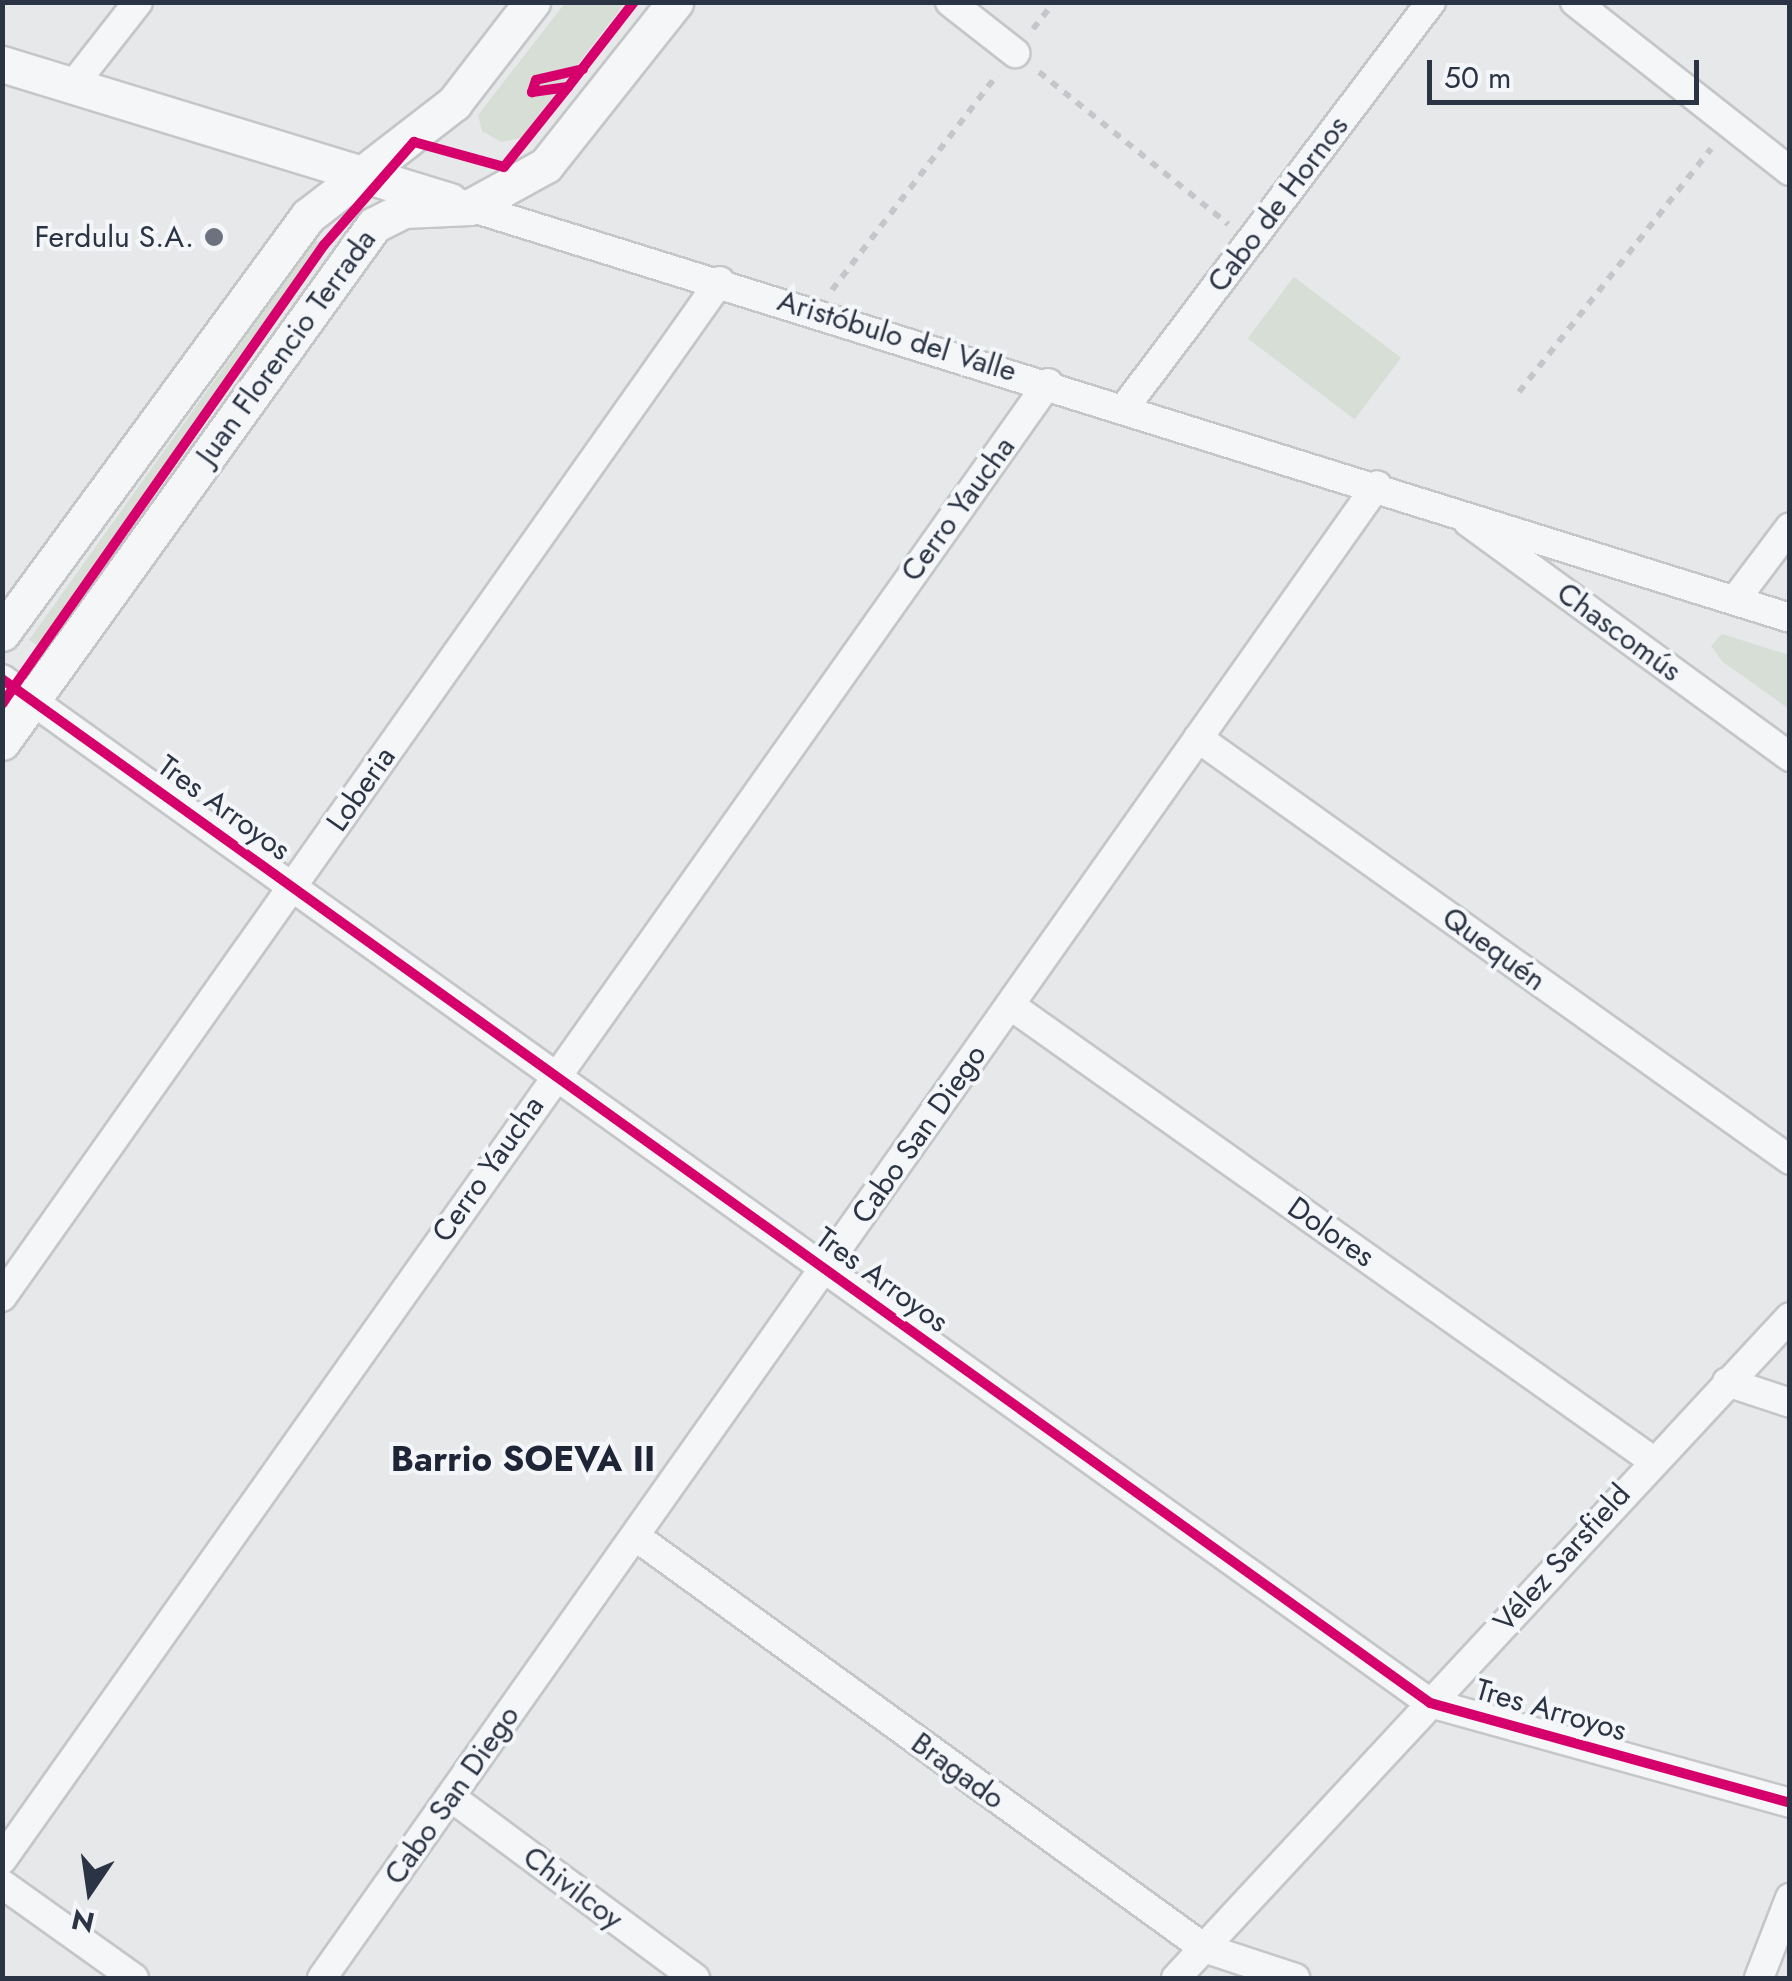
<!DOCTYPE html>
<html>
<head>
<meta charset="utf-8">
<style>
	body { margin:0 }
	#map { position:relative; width:1792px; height:1981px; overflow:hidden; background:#e6e8ea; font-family:Jost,sans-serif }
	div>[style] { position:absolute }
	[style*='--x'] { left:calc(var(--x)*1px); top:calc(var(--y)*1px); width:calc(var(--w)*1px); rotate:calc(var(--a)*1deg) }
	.green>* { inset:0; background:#d6ded6; transform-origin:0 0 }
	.path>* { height:6px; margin-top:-3px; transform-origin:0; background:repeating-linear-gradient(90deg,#c5c6ca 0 8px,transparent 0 16px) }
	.roads { filter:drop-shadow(2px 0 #c4c6c8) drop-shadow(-2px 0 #c4c6c8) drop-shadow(0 2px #c4c6c8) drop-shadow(0 -2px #c4c6c8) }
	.minor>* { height:28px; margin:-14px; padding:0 14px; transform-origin:14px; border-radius:14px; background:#f5f6f7 }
	.tertiary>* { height:35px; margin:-17.5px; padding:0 17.5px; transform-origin:17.5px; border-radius:17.5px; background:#f5f6f7 }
	.cycleway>* { height:10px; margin:-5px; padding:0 5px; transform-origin:5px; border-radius:5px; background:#d6006c }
	.dots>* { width:28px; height:28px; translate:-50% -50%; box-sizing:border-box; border:5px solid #f4f6f9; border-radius:50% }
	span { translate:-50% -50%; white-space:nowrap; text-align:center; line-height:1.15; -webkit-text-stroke:8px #f4f6f9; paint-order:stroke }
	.street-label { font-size:30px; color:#2b3445 }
	.poi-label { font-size:30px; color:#2b3445 }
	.right { translate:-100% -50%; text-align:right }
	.quarter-label { font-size:35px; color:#1d2536; font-weight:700 }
	.frame { position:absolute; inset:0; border:5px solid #2b3445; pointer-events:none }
	.north { position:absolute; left:40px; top:1841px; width:100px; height:100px; -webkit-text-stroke:8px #f4f6f9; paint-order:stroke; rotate:193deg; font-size:28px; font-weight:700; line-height:40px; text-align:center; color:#2b3445 }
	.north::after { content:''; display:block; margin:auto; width:35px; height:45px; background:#2b3445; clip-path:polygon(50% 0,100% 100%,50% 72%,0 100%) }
	.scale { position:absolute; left:1427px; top:60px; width:272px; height:45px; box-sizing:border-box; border:5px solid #2b3445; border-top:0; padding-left:12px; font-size:30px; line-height:35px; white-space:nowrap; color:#2b3445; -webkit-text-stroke:8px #f4f6f9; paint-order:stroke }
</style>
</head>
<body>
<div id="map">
	<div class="green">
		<div style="clip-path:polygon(565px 3px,625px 3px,521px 138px,501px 142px,482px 131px,478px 115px)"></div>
		<div style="clip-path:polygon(315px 240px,324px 245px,42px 649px,29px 640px)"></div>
		<div style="left:1294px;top:277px;width:134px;height:77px;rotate:37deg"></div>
		<div style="clip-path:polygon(1722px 634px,1789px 655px,1789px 709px,1723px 662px,1711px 646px)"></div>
	</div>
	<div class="path">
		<div style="--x:1033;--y:29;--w:34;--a:-52"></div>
		<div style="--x:1039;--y:72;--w:243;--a:38.8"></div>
		<div style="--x:832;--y:290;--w:272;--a:-52.5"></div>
		<div style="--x:1519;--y:392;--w:310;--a:-51.7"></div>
	</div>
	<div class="roads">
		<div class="minor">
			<div style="--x:950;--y:2;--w:83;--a:38.1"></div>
			<div style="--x:1575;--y:2;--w:273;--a:38.2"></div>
			<div style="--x:73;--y:85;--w:105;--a:-51.9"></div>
			<div style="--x:470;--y:207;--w:1383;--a:17.29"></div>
			<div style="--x:1125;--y:407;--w:508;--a:-52.93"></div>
			<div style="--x:1468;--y:522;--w:399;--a:36.1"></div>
			<div style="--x:1735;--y:600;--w:91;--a:-53"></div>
			<div style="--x:2;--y:679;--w:1757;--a:35.64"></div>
			<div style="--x:1430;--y:1703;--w:374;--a:15.5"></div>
			<div style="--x:1198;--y:738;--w:727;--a:35.48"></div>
			<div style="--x:1010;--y:1005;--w:787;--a:35.33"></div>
			<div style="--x:2;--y:1297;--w:1244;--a:-54.75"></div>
			<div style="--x:1727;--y:1382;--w:66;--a:18.4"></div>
			<div style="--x:635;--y:1536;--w:702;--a:35.91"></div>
			<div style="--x:1204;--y:1948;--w:96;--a:18.2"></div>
			<div style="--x:451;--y:1797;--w:304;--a:36.6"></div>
			<div style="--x:2;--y:1860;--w:1810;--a:-54.69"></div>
			<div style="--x:2;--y:1884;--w:162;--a:35.5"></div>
			<div style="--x:322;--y:1978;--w:1828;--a:-54.75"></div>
			<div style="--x:1176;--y:1978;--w:902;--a:-47.11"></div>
			<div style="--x:1759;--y:1978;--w:86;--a:-68.8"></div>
		</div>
		<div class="tertiary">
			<div style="--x:2;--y:64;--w:468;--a:17"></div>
			<div style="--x:2;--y:633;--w:517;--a:-53.73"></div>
			<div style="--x:308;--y:216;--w:185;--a:-37.7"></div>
			<div style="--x:454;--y:103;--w:128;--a:-52.3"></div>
			<div style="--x:2;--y:742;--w:637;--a:-54.26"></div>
			<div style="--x:374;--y:225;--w:34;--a:-27"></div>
			<div style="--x:404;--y:210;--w:66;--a:-2.6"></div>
			<div style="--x:470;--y:207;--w:87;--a:-28.9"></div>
			<div style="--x:546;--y:165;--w:208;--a:-51.6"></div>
		</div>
	</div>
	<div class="cycleway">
		<div style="--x:583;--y:69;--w:48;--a:166.8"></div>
		<div style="--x:536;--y:80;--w:13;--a:108"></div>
		<div style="--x:532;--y:92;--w:36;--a:-8"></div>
		<div style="--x:568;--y:87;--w:108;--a:-52.2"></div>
		<div style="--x:2;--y:679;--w:1757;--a:35.64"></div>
		<div style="--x:1430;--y:1703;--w:374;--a:15.5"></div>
		<div style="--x:2;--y:704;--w:561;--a:-54.95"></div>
		<div style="--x:324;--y:245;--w:137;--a:-48.9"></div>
		<div style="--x:414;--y:142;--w:93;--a:15.5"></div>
		<div style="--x:504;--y:167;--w:102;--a:-51.3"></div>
	</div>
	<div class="dots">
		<div style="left:214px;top:237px;background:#6c737f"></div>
	</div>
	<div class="street-label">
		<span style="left:1278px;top:204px;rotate:-53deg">Cabo de Hornos</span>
		<span style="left:897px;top:336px;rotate:17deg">Aristóbulo del Valle</span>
		<span style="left:286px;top:347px;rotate:-54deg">Juan Florencio Terrada</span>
		<span style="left:958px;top:509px;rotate:-54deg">Cerro Yaucha</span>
		<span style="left:1619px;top:632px;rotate:36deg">Chascomús</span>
		<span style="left:361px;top:789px;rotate:-55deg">Loberia</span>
		<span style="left:224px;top:808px;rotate:36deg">Tres Arroyos</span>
		<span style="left:1494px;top:949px;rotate:36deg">Quequén</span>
		<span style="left:919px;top:1134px;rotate:-55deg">Cabo San Diego</span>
		<span style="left:488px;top:1169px;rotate:-55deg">Cerro Yaucha</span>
		<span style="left:1331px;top:1232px;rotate:35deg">Dolores</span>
		<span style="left:882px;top:1280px;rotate:36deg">Tres Arroyos</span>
		<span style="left:1562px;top:1558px;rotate:-48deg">Vélez Sarsfield</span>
		<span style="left:1551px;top:1710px;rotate:16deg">Tres Arroyos</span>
		<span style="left:958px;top:1771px;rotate:36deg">Bragado</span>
		<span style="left:452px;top:1795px;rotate:-55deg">Cabo San Diego</span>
		<span style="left:573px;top:1888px;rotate:37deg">Chivilcoy</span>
	</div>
	<div class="poi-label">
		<span class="right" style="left:194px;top:237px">Ferdulu S.A.</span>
	</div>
	<div class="quarter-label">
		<span style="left:523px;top:1459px">Barrio SOEVA II</span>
	</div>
	<div class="frame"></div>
	<div class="north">N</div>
	<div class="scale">50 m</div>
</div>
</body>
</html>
